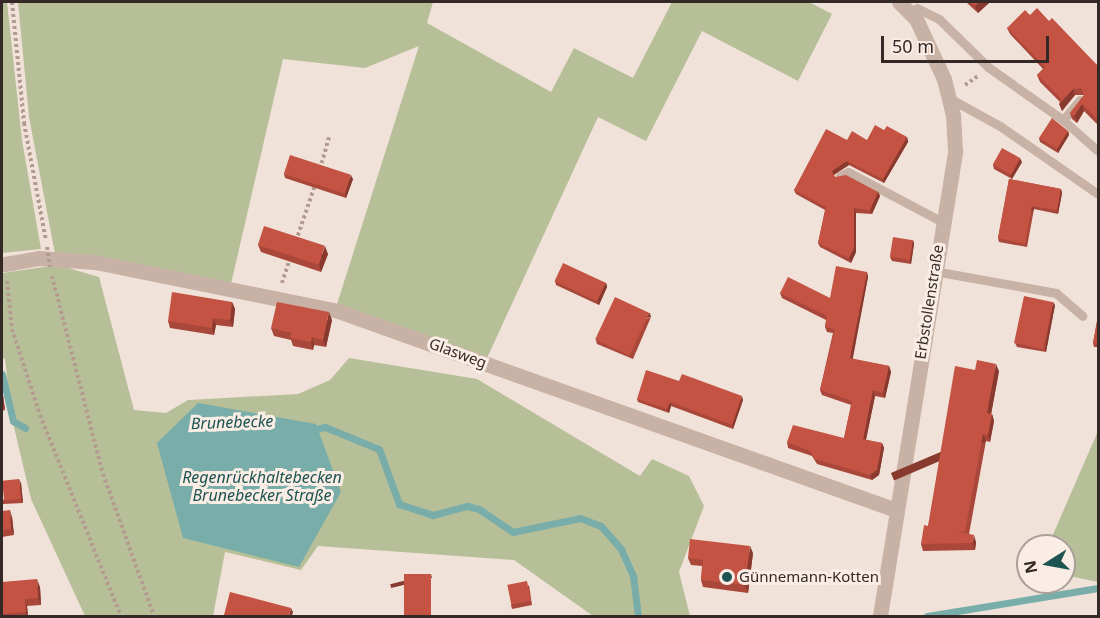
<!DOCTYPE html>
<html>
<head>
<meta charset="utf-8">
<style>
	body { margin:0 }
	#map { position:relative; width:1100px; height:618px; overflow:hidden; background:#f1e2d9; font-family:"Noto Sans",sans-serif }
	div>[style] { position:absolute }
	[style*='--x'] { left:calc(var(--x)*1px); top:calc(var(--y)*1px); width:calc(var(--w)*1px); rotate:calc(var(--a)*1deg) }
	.green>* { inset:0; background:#b7bf99 }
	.water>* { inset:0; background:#78ada9 }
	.stream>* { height:7px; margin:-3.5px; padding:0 3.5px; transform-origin:3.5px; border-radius:3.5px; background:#78ada9 }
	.path>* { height:4px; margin-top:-2px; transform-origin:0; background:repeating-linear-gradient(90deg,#b49b8f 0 3px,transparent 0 6px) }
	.service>* { height:9px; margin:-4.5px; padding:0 4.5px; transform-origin:4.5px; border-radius:4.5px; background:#c8b1a5 }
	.minor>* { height:15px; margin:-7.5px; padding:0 7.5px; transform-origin:7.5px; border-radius:7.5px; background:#c8b1a5 }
	.path-bridge>* { height:4px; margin-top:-2px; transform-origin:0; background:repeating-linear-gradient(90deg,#b49b8f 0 3px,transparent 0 6px) }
	.wall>* { inset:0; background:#a9473a }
	.shaded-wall>* { inset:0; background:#893a2f; transform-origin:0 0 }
	.building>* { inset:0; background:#c45343; transform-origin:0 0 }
	.dots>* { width:16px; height:16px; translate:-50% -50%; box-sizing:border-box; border:3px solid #f9ede5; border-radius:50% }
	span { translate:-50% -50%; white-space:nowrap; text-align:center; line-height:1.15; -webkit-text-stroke:6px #f9ede5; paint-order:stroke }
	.street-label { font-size:15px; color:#342926 }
	.poi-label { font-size:15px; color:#342926 }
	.left { translate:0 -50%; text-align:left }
	.water-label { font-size:16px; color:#1d5451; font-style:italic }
	.frame { position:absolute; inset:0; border:3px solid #342926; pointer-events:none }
	.north { position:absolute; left:1016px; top:534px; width:60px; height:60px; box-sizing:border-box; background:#f9ede5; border:2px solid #aa9f99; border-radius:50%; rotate:259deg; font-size:16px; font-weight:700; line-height:24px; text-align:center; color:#342926 }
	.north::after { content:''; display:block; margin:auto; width:21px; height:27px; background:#1d5451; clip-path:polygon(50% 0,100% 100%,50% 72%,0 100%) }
	.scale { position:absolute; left:881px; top:36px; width:168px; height:27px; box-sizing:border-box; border:3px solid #342926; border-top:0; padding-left:8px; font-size:18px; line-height:21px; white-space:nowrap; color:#342926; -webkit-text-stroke:4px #f9ede5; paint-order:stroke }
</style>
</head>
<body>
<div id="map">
	<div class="green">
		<div style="clip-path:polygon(2px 2px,7px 2px,22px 140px,41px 249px,2px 253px)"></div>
		<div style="clip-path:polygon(18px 2px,433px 2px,427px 23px,551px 92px,574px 48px,633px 78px,672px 2px,809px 2px,832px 14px,798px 81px,702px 31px,646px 141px,598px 117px,487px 358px,337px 304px,419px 46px,365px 68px,283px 59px,231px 284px,55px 254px,29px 117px)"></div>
		<div style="clip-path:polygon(58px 265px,99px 277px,134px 410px,166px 413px,188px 400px,298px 394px,330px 380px,349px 358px,477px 379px,640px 476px,652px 459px,689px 476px,704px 506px,679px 572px,690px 616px,593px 616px,514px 560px,318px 546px,301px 570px,225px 552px,213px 616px,85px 616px,31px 499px,12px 419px,5px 359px,2px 358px,2px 273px)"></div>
		<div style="clip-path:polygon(1098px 431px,1098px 582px,1064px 575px,1064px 546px,1048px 546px)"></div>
	</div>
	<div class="water">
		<div style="clip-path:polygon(198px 403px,316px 424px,341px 492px,299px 567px,183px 538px,157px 443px)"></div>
	</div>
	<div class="stream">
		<div style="--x:2;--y:374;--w:48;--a:76.8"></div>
		<div style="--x:13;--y:421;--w:14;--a:30"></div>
		<div style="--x:311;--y:430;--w:14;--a:-12"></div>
		<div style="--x:325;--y:427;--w:58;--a:22.2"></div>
		<div style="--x:379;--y:449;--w:59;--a:70"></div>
		<div style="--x:399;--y:504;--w:36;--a:18"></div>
		<div style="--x:433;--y:515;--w:35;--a:-15"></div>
		<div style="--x:467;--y:506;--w:12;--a:14"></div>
		<div style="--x:479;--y:509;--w:41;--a:34.1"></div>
		<div style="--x:513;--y:532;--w:68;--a:-11.8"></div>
		<div style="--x:580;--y:518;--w:22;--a:21"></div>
		<div style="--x:601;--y:526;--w:30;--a:49"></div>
		<div style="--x:621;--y:549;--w:30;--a:66"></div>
		<div style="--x:633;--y:576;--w:40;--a:82.9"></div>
		<div style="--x:927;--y:616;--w:173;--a:-9.3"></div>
	</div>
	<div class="path">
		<div style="--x:12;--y:2;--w:122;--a:84.3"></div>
		<div style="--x:24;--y:123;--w:120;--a:79.4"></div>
		<div style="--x:965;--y:85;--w:16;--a:-35"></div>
		<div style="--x:320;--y:169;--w:33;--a:-74"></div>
		<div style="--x:296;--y:241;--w:59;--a:-71.3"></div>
		<div style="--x:52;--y:276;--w:204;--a:75.6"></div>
		<div style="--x:103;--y:474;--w:151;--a:70.2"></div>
		<div style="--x:7;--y:281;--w:48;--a:84.1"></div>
		<div style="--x:12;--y:329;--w:90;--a:72"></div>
		<div style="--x:40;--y:415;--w:217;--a:68.1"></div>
		<div style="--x:282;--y:283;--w:25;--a:-72"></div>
	</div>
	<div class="service">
		<div style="--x:917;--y:8;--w:25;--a:27"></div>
		<div style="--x:939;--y:19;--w:69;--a:44.4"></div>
		<div style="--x:988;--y:67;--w:92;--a:35.2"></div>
		<div style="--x:1063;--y:120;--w:26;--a:-50"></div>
		<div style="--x:949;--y:98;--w:58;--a:28.8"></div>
		<div style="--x:1000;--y:126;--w:119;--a:34.8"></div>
		<div style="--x:1063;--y:120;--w:47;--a:41.5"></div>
		<div style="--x:840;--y:176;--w:9;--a:-27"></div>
		<div style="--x:848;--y:172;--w:107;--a:27.8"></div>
		<div style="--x:934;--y:271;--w:124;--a:10.2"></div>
		<div style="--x:1056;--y:293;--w:35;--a:41"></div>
	</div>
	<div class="minor">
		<div style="--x:5;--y:264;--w:35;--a:-10"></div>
		<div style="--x:39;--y:258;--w:56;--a:4.1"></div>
		<div style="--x:95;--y:262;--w:248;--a:11.4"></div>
		<div style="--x:338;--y:311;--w:592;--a:19.63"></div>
		<div style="--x:880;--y:616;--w:471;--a:-80.8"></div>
		<div style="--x:955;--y:151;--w:36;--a:-93"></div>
		<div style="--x:953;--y:115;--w:37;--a:-104"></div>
		<div style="--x:944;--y:79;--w:66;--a:-115"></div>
		<div style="--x:916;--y:19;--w:24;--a:-135"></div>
	</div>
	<div class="path-bridge">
		<div style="--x:47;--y:247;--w:20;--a:81"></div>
	</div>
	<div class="wall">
		<div style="clip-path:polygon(966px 2px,990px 2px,978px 13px)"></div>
		<div style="clip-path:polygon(1030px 15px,1049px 21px,1098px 66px,1098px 125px,1084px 111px,1077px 123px,1072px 119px,1070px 113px,1084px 95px,1075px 95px,1062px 111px,1060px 102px,1040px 82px,1037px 75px,1043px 69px,1010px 34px,1007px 28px)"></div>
		<div style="clip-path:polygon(1068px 131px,1069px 135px,1058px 153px,1040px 142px,1039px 138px)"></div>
		<div style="clip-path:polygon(907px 137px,908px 142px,884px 183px,849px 165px,834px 175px,835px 177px,878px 192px,880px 196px,872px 214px,856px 213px,856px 252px,851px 263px,820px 247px,818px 243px,825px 210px,796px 194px,794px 190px,847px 140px,867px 140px)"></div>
		<div style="clip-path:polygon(1022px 162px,1012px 179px,994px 169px,993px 165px)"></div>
		<div style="clip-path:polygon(284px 174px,353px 179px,346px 198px,285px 178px)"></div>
		<div style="clip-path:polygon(1009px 179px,1061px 189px,1062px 193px,1058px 214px,1034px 209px,1027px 247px,999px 242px,998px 238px)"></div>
		<div style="clip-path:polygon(913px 240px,914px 244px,911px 264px,892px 261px,890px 257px)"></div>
		<div style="clip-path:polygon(258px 245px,328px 254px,321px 272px,261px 252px)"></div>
		<div style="clip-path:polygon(867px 272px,868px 277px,852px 359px,889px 366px,891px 372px,885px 398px,875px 396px,866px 440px,882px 443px,884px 448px,879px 475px,872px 480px,817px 464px,812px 456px,788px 448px,787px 442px,844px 438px,851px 405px,822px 395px,820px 390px,833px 333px,827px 332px,825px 327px,826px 320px,782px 298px,780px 293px,830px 298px)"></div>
		<div style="clip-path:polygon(555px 281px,606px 283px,607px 287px,599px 305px,556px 285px)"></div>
		<div style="clip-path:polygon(232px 302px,235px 309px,233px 327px,216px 325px,214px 335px,170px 328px,168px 321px)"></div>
		<div style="clip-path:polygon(1055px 305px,1046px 352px,1017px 347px,1015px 343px)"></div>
		<div style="clip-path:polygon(1098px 316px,1098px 347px,1094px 347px,1093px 343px)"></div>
		<div style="clip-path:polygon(651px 317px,633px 359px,597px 344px,596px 340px)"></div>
		<div style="clip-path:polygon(332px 320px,326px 347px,314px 345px,313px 350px,293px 346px,291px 340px,274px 336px,271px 328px)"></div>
		<div style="clip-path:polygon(975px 370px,999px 371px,991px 414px,992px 414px,994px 421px,990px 442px,986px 441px,969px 534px,976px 542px,975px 550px,923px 551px,921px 544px,928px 526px)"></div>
		<div style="clip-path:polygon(679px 381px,743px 400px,733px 429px,671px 406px,669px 413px,638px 402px,637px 399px)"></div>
		<div style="clip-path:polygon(2px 388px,5px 410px,2px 411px)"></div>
		<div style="clip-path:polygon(21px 483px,23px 503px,3px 504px,2px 501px)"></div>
		<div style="clip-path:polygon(2px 511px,12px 517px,14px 535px,2px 537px)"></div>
		<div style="clip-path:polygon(753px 553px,748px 593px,703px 587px,701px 580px,702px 566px,691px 565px,688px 558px)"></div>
		<div style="clip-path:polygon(2px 582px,40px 587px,41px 605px,27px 606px,28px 616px,2px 616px)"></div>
		<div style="clip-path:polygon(529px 585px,532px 605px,512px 609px,511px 605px)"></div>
	</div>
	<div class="shaded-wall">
		<div style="clip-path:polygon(979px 2px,990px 2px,978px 13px,975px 6px)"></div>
		<div style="clip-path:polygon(1073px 89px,1075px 95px,1062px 111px,1059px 104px)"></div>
		<div style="clip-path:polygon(1082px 104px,1084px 111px,1077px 123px,1074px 116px)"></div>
		<div style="clip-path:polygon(1068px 131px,1069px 135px,1058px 153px,1057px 149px)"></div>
		<div style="clip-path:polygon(907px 137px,908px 142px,884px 183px,883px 179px)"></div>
		<div style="clip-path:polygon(1020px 158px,1022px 162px,1012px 179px,1011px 175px)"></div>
		<div style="clip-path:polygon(847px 161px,849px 165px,833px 175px,832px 171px)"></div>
		<div style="clip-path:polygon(351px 175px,353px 179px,346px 198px,345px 194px)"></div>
		<div style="clip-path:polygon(1061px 189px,1062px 193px,1058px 214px,1057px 210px)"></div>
		<div style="clip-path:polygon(878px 192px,880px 196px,872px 214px,870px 210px)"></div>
		<div style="left:1032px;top:206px;width:4px;height:39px;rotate:56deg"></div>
		<div style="clip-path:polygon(854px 208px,856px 213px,856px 252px,851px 263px,849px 258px)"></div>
		<div style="clip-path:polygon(913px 240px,914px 244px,911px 264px,910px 260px)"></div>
		<div style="clip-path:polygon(325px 246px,328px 254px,321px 272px,319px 264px)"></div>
		<div style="clip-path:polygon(867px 272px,868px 277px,852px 363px,850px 358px)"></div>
		<div style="clip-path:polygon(606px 283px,607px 287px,599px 305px,597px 301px)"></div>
		<div style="clip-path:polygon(232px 302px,235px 309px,233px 327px,230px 320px)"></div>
		<div style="clip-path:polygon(1053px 302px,1055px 305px,1046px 352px,1045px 348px)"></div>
		<div style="clip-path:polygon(329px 312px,332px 320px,326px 347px,323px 340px)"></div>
		<div style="left:650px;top:313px;width:4px;height:46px;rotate:76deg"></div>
		<div style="clip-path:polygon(213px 318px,216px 325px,214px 335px,212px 328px)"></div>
		<div style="clip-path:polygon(312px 337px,314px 345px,313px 350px,311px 342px)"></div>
		<div style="clip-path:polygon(996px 364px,999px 371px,990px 420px,987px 413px)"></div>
		<div style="clip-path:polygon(889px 366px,891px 372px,885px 398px,883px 393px)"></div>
		<div style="clip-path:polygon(2px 388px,5px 410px,2px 403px)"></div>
		<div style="clip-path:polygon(873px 390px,875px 396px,865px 444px,863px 439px)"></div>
		<div style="clip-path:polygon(742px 396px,743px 400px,733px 429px,732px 425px)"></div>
		<div style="clip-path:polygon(670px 402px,671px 406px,669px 413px,667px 409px)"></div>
		<div style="clip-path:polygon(992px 414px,994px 421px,990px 442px,988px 435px)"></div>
		<div style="left:983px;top:434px;width:8px;height:100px;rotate:67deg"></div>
		<div style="clip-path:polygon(882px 443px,884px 448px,879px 475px,872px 480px,870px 475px)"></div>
		<div style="clip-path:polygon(19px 479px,21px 483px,23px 503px,21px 499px)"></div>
		<div style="clip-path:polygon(10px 510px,12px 517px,14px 535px,11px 529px)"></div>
		<div style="clip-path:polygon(974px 535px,976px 542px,975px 550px,973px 543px)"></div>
		<div style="clip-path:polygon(750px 546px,753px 553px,748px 593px,745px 585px)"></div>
		<div style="left:431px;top:574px;width:4px;height:42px;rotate:76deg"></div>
		<div style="clip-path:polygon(37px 579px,40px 587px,41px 605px,38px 598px)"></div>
		<div style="clip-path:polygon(25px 599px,27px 606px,28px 616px,27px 616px,26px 612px)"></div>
		<div style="clip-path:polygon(291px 608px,293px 612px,292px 616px,289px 616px)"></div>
	</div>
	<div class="building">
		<div style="clip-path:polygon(971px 2px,979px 2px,975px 6px)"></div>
		<div style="clip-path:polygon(1037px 8px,1049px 21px,1052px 18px,1098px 66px,1098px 120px,1082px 104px,1074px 116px,1070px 113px,1084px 95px,1081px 88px,1073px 89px,1059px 104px,1061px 99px,1037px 75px,1045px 67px,1007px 28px,1025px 10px,1030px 15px)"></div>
		<div style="clip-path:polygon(1052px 118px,1068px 131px,1057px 149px,1039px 138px)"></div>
		<div style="clip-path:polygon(875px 125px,884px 130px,887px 126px,907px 137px,883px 179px,847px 161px,832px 171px,835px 177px,846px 175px,878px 192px,870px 210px,854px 208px,854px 248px,849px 258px,818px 243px,826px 207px,794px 190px,826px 129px,847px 140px,852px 131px,867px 140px)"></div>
		<div style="left:1002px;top:148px;width:21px;height:19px;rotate:29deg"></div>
		<div style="left:290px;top:155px;width:64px;height:20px;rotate:18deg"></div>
		<div style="clip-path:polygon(1009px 179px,1061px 189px,1057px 210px,1032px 206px,1025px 244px,998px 238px)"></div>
		<div style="left:264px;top:226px;width:64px;height:20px;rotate:18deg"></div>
		<div style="left:893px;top:237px;width:20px;height:20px;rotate:9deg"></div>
		<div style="left:563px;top:263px;width:47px;height:20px;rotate:25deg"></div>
		<div style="clip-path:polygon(836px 266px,867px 272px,850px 358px,889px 366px,883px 393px,873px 390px,863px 439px,882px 443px,877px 470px,870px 475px,815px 459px,810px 451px,787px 442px,793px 425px,844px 438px,852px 401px,820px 390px,835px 329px,825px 327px,827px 316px,780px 293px,788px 277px,830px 298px)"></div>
		<div style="clip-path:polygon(172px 292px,232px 302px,230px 320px,213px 318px,212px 328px,168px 321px)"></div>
		<div style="left:1024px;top:296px;width:30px;height:48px;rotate:12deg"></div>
		<div style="left:615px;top:297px;width:38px;height:47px;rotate:25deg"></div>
		<div style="clip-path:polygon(277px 302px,329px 312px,323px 340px,312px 337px,311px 342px,290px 338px,292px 333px,271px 328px)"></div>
		<div style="clip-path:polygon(1098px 316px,1098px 344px,1093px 343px)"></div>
		<div style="clip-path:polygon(977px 360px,996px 364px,987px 413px,992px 414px,988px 435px,983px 434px,965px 532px,955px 531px,974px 535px,973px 543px,921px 544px,924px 525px,928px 526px,955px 366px,975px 370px)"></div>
		<div style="clip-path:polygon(646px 370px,679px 381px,682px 374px,742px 396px,732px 425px,670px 402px,667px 409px,637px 399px)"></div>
		<div style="left:19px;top:479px;width:20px;height:17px;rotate:84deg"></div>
		<div style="clip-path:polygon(10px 510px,11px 529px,2px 530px,2px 511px)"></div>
		<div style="clip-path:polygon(690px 539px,750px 546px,745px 585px,701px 580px,703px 560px,688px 558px)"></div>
		<div style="left:404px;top:574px;width:27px;height:42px"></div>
		<div style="clip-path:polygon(37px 579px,38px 598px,25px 599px,26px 612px,2px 614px,2px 582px)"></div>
		<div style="left:527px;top:581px;width:20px;height:20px;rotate:79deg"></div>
		<div style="clip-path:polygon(230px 592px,291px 608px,289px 616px,231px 616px,224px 615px)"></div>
	</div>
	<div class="dots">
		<div style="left:727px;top:577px;background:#1d5451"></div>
	</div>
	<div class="street-label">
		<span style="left:929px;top:302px;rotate:-81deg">Erbstollenstraße</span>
		<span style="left:458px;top:353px;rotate:20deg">Glasweg</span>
	</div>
	<div class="poi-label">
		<span class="left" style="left:739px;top:577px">Günnemann-Kotten</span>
	</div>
	<div class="water-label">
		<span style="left:232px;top:422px;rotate:-2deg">Brunebecke</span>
		<span style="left:262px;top:486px">Regenrückhaltebecken<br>Brunebecker Straße</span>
	</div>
	<div class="frame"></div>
	<div class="north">N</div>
	<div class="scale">50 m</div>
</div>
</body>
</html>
